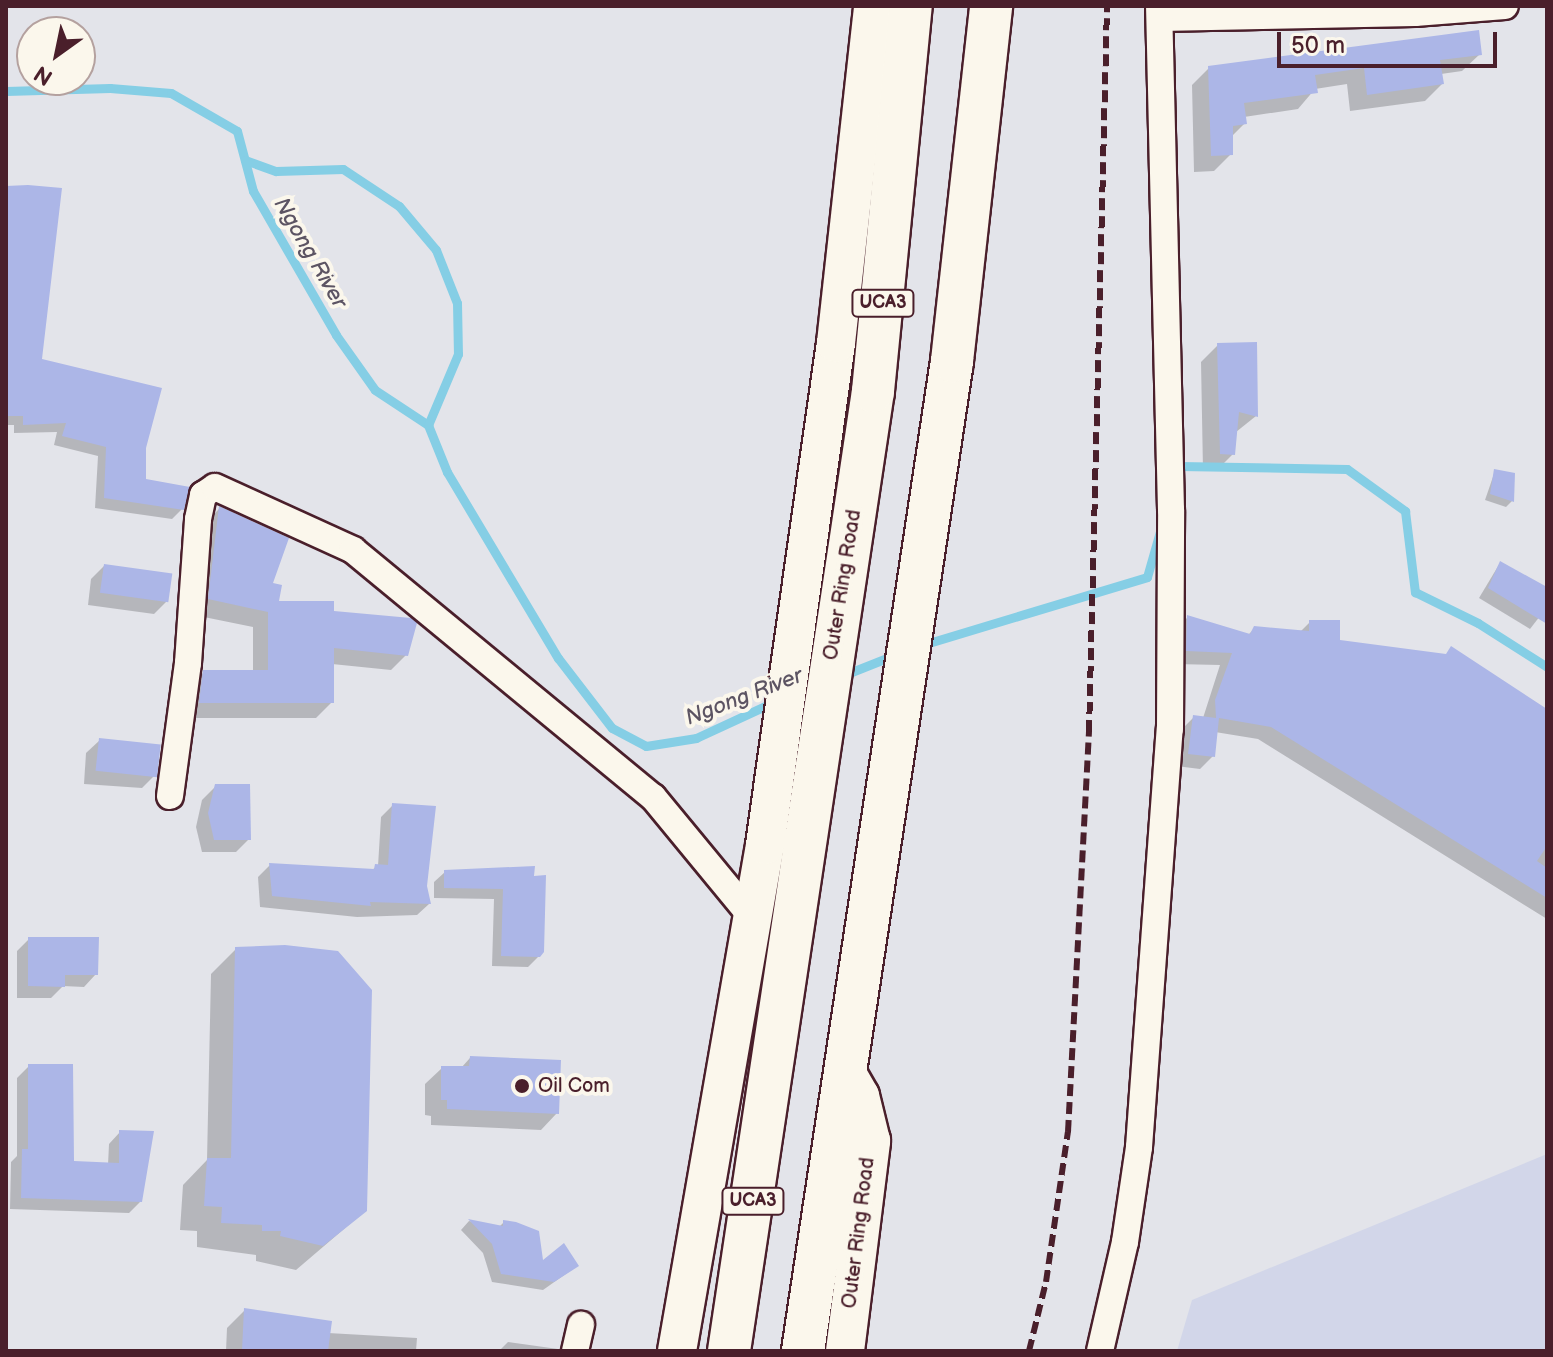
<!DOCTYPE html>
<html>
<head>
<meta charset="utf-8">
<style>
	body { margin:0 }
	#map { position:relative; width:1553px; height:1357px; overflow:hidden; background:#e3e4ea; font-family:"Balsamiq Sans",sans-serif }
	div>[style] { position:absolute }
	[style*='--x'] { left:calc(var(--x)*1px); top:calc(var(--y)*1px); width:calc(var(--w)*1px); rotate:calc(var(--a)*1deg) }
	.built>* { inset:0; background:#d2d6e9 }
	.shadow>* { inset:0; background:#0003 }
	.stream>* { height:9px; margin:-4.5px; padding:0 4.5px; transform-origin:4.5px; border-radius:4.5px; background:#85cee5 }
	.building>* { inset:0; background:#acb6e7; transform-origin:0 0 }
	.roads { filter:drop-shadow(2px 0 #4a1f2b) drop-shadow(-2px 0 #4a1f2b) drop-shadow(0 2px #4a1f2b) drop-shadow(0 -2px #4a1f2b) }
	.street>* { height:26px; margin:-13px; padding:0 13px; transform-origin:13px; border-radius:13px; background:#fbf7ec }
	.secondary>* { height:38px; margin:-19px; padding:0 19px; transform-origin:19px; border-radius:19px; background:#fbf7ec }
	.primary>* { height:42px; margin:-21px; padding:0 21px; transform-origin:21px; border-radius:21px; background:#fbf7ec }
	.rail>* { height:6px; margin-top:-3px; transform-origin:0; background:repeating-linear-gradient(90deg,#4a1f2b 0 12px,transparent 0 18px) }
	.dots>* { width:22px; height:22px; translate:-50% -50%; box-sizing:border-box; border:4px solid #fbf7ec; border-radius:50% }
	span { translate:-50% -50%; white-space:nowrap; text-align:center; line-height:1.15; -webkit-text-stroke:8px #fbf7ec; paint-order:stroke }
	.shield-label span { padding:2px 6px; background:#fbf7ec; border:2px solid; border-radius:6px; -webkit-text-stroke-width:0 }
	.shield-label { font-size:18px; color:#4a1f2b; font-weight:700 }
	.street-label { font-size:20px; color:#4a1f2b }
	.poi-label { font-size:20px; color:#4a1f2b }
	.left { translate:0 -50%; text-align:left }
	.water-label { font-size:22px; color:#5c5463; font-style:italic }
	.frame { position:absolute; inset:0; border:8px solid #4a1f2b; pointer-events:none }
	.north { position:absolute; left:16px; top:16px; width:80px; height:80px; box-sizing:border-box; background:#fbf7ec; border:2px solid #b4a19f; border-radius:50%; rotate:213deg; font-size:22px; font-weight:700; line-height:32px; text-align:center; color:#4a1f2b }
	.north::after { content:''; display:block; margin:auto; width:28px; height:36px; background:#4a1f2b; clip-path:polygon(50% 0,100% 100%,50% 72%,0 100%) }
	.scale { position:absolute; left:1277px; top:32px; width:220px; height:36px; box-sizing:border-box; border:4px solid #4a1f2b; border-top:0; padding-left:10px; font-size:24px; line-height:28px; white-space:nowrap; color:#4a1f2b; -webkit-text-stroke:6px #fbf7ec; paint-order:stroke }
</style>
</head>
<body>
<div id="map">
	<div class="built">
		<div style="clip-path:polygon(1547px 1154px,1547px 1351px,1177px 1351px,1192px 1300px)"></div>
	</div>
	<div class="shadow">
		<div style="clip-path:polygon(1480px 54px,1462px 71px,1441px 74px,1442px 84px,1425px 101px,1350px 111px,1347px 84px,1315px 89px,1298px 109px,1244px 117px,1245px 123px,1231px 137px,1231px 154px,1214px 171px,1194px 172px,1192px 85px,1209px 68px)"></div>
		<div style="clip-path:polygon(6px 189px,40px 361px,144px 447px,144px 480px,182px 509px,172px 519px,95px 508px,98px 456px,54px 445px,57px 432px,14px 433px,14px 425px,6px 425px)"></div>
		<div style="clip-path:polygon(1218px 345px,1256px 416px,1236px 432px,1233px 454px,1216px 471px,1203px 471px,1201px 362px)"></div>
		<div style="clip-path:polygon(1495px 471px,1512px 501px,1506px 507px,1485px 500px)"></div>
		<div style="clip-path:polygon(219px 509px,277px 603px,332px 612px,406px 655px,391px 670px,332px 664px,332px 702px,316px 718px,184px 718px,188px 687px,204px 672px,253px 672px,253px 627px,194px 615px,204px 524px)"></div>
		<div style="clip-path:polygon(1500px 563px,1547px 590px,1547px 607px,1530px 629px,1479px 598px)"></div>
		<div style="clip-path:polygon(104px 566px,167px 601px,154px 614px,88px 605px,91px 579px)"></div>
		<div style="clip-path:polygon(1187px 618px,1248px 635px,1255px 628px,1300px 632px,1310px 622px,1338px 642px,1547px 719px,1547px 919px,1258px 739px,1215px 732px,1213px 756px,1200px 769px,1176px 766px,1181px 730px,1194px 717px,1203px 718px,1220px 665px,1174px 664px,1174px 630px)"></div>
		<div style="clip-path:polygon(100px 740px,155px 775px,142px 788px,84px 784px,86px 753px)"></div>
		<div style="clip-path:polygon(216px 786px,249px 839px,236px 852px,202px 852px,196px 827px,202px 800px)"></div>
		<div style="clip-path:polygon(393px 805px,425px 886px,429px 904px,417px 915px,357px 917px,260px 907px,258px 877px,270px 865px,370px 871px,378px 866px,381px 817px)"></div>
		<div style="clip-path:polygon(533px 868px,538px 957px,528px 967px,492px 966px,494px 899px,434px 898px,434px 882px,445px 872px)"></div>
		<div style="clip-path:polygon(29px 939px,96px 974px,84px 987px,63px 986px,51px 998px,17px 998px,17px 951px)"></div>
		<div style="clip-path:polygon(236px 949px,365px 1211px,296px 1270px,256px 1261px,256px 1255px,197px 1247px,197px 1231px,180px 1230px,183px 1185px,207px 1160px,211px 974px)"></div>
		<div style="clip-path:polygon(470px 1058px,557px 1113px,541px 1130px,431px 1125px,431px 1116px,425px 1115px,425px 1084px,442px 1068px,461px 1068px)"></div>
		<div style="clip-path:polygon(29px 1066px,72px 1163px,108px 1165px,109px 1144px,120px 1132px,152px 1133px,140px 1202px,129px 1213px,10px 1209px,11px 1162px,17px 1156px,17px 1078px)"></div>
		<div style="clip-path:polygon(469px 1221px,499px 1227px,504px 1222px,541px 1264px,577px 1266px,543px 1290px,492px 1282px,483px 1253px,461px 1230px)"></div>
		<div style="clip-path:polygon(245px 1310px,328px 1333px,417px 1338px,416px 1351px,427px 1351px,226px 1351px,227px 1328px)"></div>
		<div style="clip-path:polygon(508px 1342px,558px 1349px,559px 1351px,499px 1351px)"></div>
	</div>
	<div class="stream">
		<div style="--x:6;--y:91;--w:104;--a:-1.7"></div>
		<div style="--x:110;--y:88;--w:61;--a:4.7"></div>
		<div style="--x:171;--y:93;--w:76;--a:29.9"></div>
		<div style="--x:237;--y:131;--w:62;--a:75.1"></div>
		<div style="--x:253;--y:191;--w:166;--a:60"></div>
		<div style="--x:336;--y:335;--w:67;--a:54.7"></div>
		<div style="--x:375;--y:390;--w:64;--a:33.4"></div>
		<div style="--x:428;--y:425;--w:51;--a:68"></div>
		<div style="--x:447;--y:472;--w:217;--a:59.2"></div>
		<div style="--x:558;--y:658;--w:88;--a:52.4"></div>
		<div style="--x:612;--y:728;--w:38;--a:28"></div>
		<div style="--x:646;--y:746;--w:51;--a:-9.1"></div>
		<div style="--x:696;--y:738;--w:86;--a:-24.8"></div>
		<div style="--x:245;--y:160;--w:33;--a:20"></div>
		<div style="--x:276;--y:171;--w:67;--a:-1.7"></div>
		<div style="--x:343;--y:169;--w:67;--a:33.5"></div>
		<div style="--x:399;--y:206;--w:57;--a:49.9"></div>
		<div style="--x:436;--y:250;--w:57;--a:68.4"></div>
		<div style="--x:457;--y:303;--w:51;--a:88.9"></div>
		<div style="--x:458;--y:354;--w:77;--a:112.9"></div>
		<div style="--x:1177;--y:472;--w:6;--a:-72"></div>
		<div style="--x:1179;--y:466;--w:168;--a:1"></div>
		<div style="--x:1347;--y:469;--w:72;--a:35.9"></div>
		<div style="--x:1405;--y:511;--w:82;--a:83"></div>
		<div style="--x:1415;--y:592;--w:70;--a:26.2"></div>
		<div style="--x:1478;--y:623;--w:82;--a:32.5"></div>
		<div style="--x:922;--y:645;--w:235;--a:-16.8"></div>
		<div style="--x:1147;--y:577;--w:51;--a:-74.1"></div>
		<div style="--x:844;--y:675;--w:57;--a:-21.6"></div>
	</div>
	<div class="building">
		<div style="clip-path:polygon(1479px 30px,1482px 55px,1440px 60px,1444px 84px,1367px 95px,1364px 68px,1315px 75px,1318px 93px,1244px 103px,1247px 124px,1233px 126px,1233px 155px,1211px 156px,1208px 66px)"></div>
		<div style="clip-path:polygon(28px 185px,62px 188px,42px 359px,162px 388px,146px 448px,146px 479px,190px 487px,184px 510px,104px 498px,106px 447px,62px 436px,66px 423px,23px 425px,23px 416px,6px 416px,6px 186px)"></div>
		<div style="clip-path:polygon(1257px 342px,1258px 417px,1239px 412px,1235px 455px,1220px 454px,1217px 343px)"></div>
		<div style="clip-path:polygon(1494px 469px,1515px 473px,1514px 502px,1490px 494px)"></div>
		<div style="clip-path:polygon(219px 506px,289px 538px,273px 583px,282px 585px,279px 601px,334px 601px,334px 611px,411px 618px,417px 623px,408px 656px,334px 648px,334px 703px,199px 703px,203px 670px,268px 670px,268px 612px,208px 599px)"></div>
		<div style="clip-path:polygon(1500px 561px,1547px 587px,1547px 624px,1488px 588px)"></div>
		<div style="left:104px;top:564px;width:69px;height:29px;rotate:8deg"></div>
		<div style="clip-path:polygon(1187px 615px,1250px 634px,1254px 626px,1309px 631px,1309px 620px,1340px 620px,1340px 640px,1446px 654px,1451px 646px,1547px 709px,1547px 846px,1537px 861px,1547px 868px,1547px 898px,1271px 727px,1219px 718px,1215px 757px,1188px 754px,1193px 715px,1216px 718px,1215px 700px,1232px 653px,1186px 651px)"></div>
		<div style="left:99px;top:738px;width:62px;height:33px;rotate:6deg"></div>
		<div style="clip-path:polygon(215px 784px,250px 784px,251px 840px,214px 840px,208px 813px)"></div>
		<div style="clip-path:polygon(392px 803px,436px 806px,427px 886px,431px 904px,370px 902px,371px 906px,272px 896px,269px 863px,374px 869px,375px 864px,388px 865px)"></div>
		<div style="clip-path:polygon(535px 866px,534px 876px,546px 875px,544px 952px,540px 957px,501px 956px,503px 889px,444px 888px,444px 870px)"></div>
		<div style="clip-path:polygon(28px 937px,99px 937px,98px 975px,65px 975px,65px 987px,28px 986px)"></div>
		<div style="clip-path:polygon(285px 945px,338px 951px,372px 990px,367px 1211px,323px 1246px,280px 1236px,281px 1231px,262px 1231px,262px 1225px,221px 1223px,222px 1207px,204px 1206px,207px 1158px,231px 1158px,235px 947px)"></div>
		<div style="clip-path:polygon(470px 1056px,561px 1060px,559px 1114px,447px 1109px,447px 1100px,441px 1100px,441px 1066px,469px 1066px)"></div>
		<div style="clip-path:polygon(28px 1064px,73px 1064px,74px 1161px,119px 1163px,119px 1130px,154px 1131px,142px 1202px,21px 1198px,22px 1149px,28px 1149px)"></div>
		<div style="clip-path:polygon(468px 1219px,503px 1226px,503px 1220px,516px 1222px,539px 1231px,543px 1260px,564px 1243px,579px 1266px,554px 1282px,501px 1274px,492px 1244px)"></div>
		<div style="clip-path:polygon(244px 1308px,332px 1321px,328px 1351px,242px 1351px)"></div>
	</div>
	<div class="roads">
		<div class="street">
			<div style="--x:1160;--y:18;--w:255;--a:-1.1"></div>
			<div style="--x:1415;--y:13;--w:90;--a:-4.4"></div>
			<div style="--x:170;--y:796;--w:134;--a:-82.3"></div>
			<div style="--x:188;--y:663;--w:144;--a:-86"></div>
			<div style="--x:198;--y:519;--w:25;--a:-78"></div>
			<div style="--x:203;--y:495;--w:14;--a:-34"></div>
			<div style="--x:215;--y:487;--w:152;--a:24.5"></div>
			<div style="--x:353;--y:550;--w:389;--a:39.5"></div>
			<div style="--x:653;--y:797;--w:156;--a:50.5"></div>
			<div style="--x:575;--y:1351;--w:27;--a:-77"></div>
			<div style="--x:1100;--y:1351;--w:112;--a:-77.1"></div>
			<div style="--x:1125;--y:1242;--w:96;--a:-81.6"></div>
			<div style="--x:1139;--y:1147;--w:419;--a:-85.8"></div>
			<div style="--x:1170;--y:729;--w:219;--a:-89.7"></div>
			<div style="--x:1171;--y:510;--w:504;--a:-91.36"></div>
		</div>
		<div class="secondary">
			<div style="--x:677;--y:1351;--w:514;--a:-80.13"></div>
			<div style="--x:765;--y:845;--w:507;--a:-81.95"></div>
			<div style="--x:836;--y:343;--w:339;--a:-83.7"></div>
			<div style="--x:845;--y:1351;--w:212;--a:-82.9"></div>
			<div style="--x:871;--y:1141;--w:46;--a:-103.7"></div>
			<div style="--x:860;--y:1096;--w:28;--a:-120"></div>
		</div>
		<div class="primary">
			<div style="--x:729;--y:1351;--w:971;--a:-81.47"></div>
			<div style="--x:873;--y:391;--w:387;--a:-84.4"></div>
			<div style="--x:803;--y:1351;--w:1001;--a:-81.44"></div>
			<div style="--x:952;--y:361;--w:357;--a:-83.7"></div>
		</div>
	</div>
	<div class="rail">
		<div style="--x:1029;--y:1351;--w:71;--a:-76.2"></div>
		<div style="--x:1046;--y:1282;--w:152;--a:-81.7"></div>
		<div style="--x:1068;--y:1132;--w:401;--a:-87"></div>
		<div style="--x:1089;--y:732;--w:726;--a:-88.58"></div>
	</div>
	<div class="dots">
		<div style="left:522px;top:1086px;background:#4a1f2b"></div>
	</div>
	<div class="shield-label">
		<span style="left:883px;top:303px">UCA3</span>
		<span style="left:753px;top:1201px">UCA3</span>
	</div>
	<div class="street-label">
		<span style="left:843px;top:585px;rotate:-81deg">Outer Ring Road</span>
		<span style="left:859px;top:1233px;rotate:-83deg">Outer Ring Road</span>
	</div>
	<div class="poi-label">
		<span class="left" style="left:538px;top:1086px">Oil Com</span>
	</div>
	<div class="water-label">
		<span style="left:310px;top:253px;rotate:60deg">Ngong River</span>
		<span style="left:744px;top:697px;rotate:-21deg">Ngong River</span>
	</div>
	<div class="frame"></div>
	<div class="north">N</div>
	<div class="scale">50 m</div>
</div>
</body>
</html>
